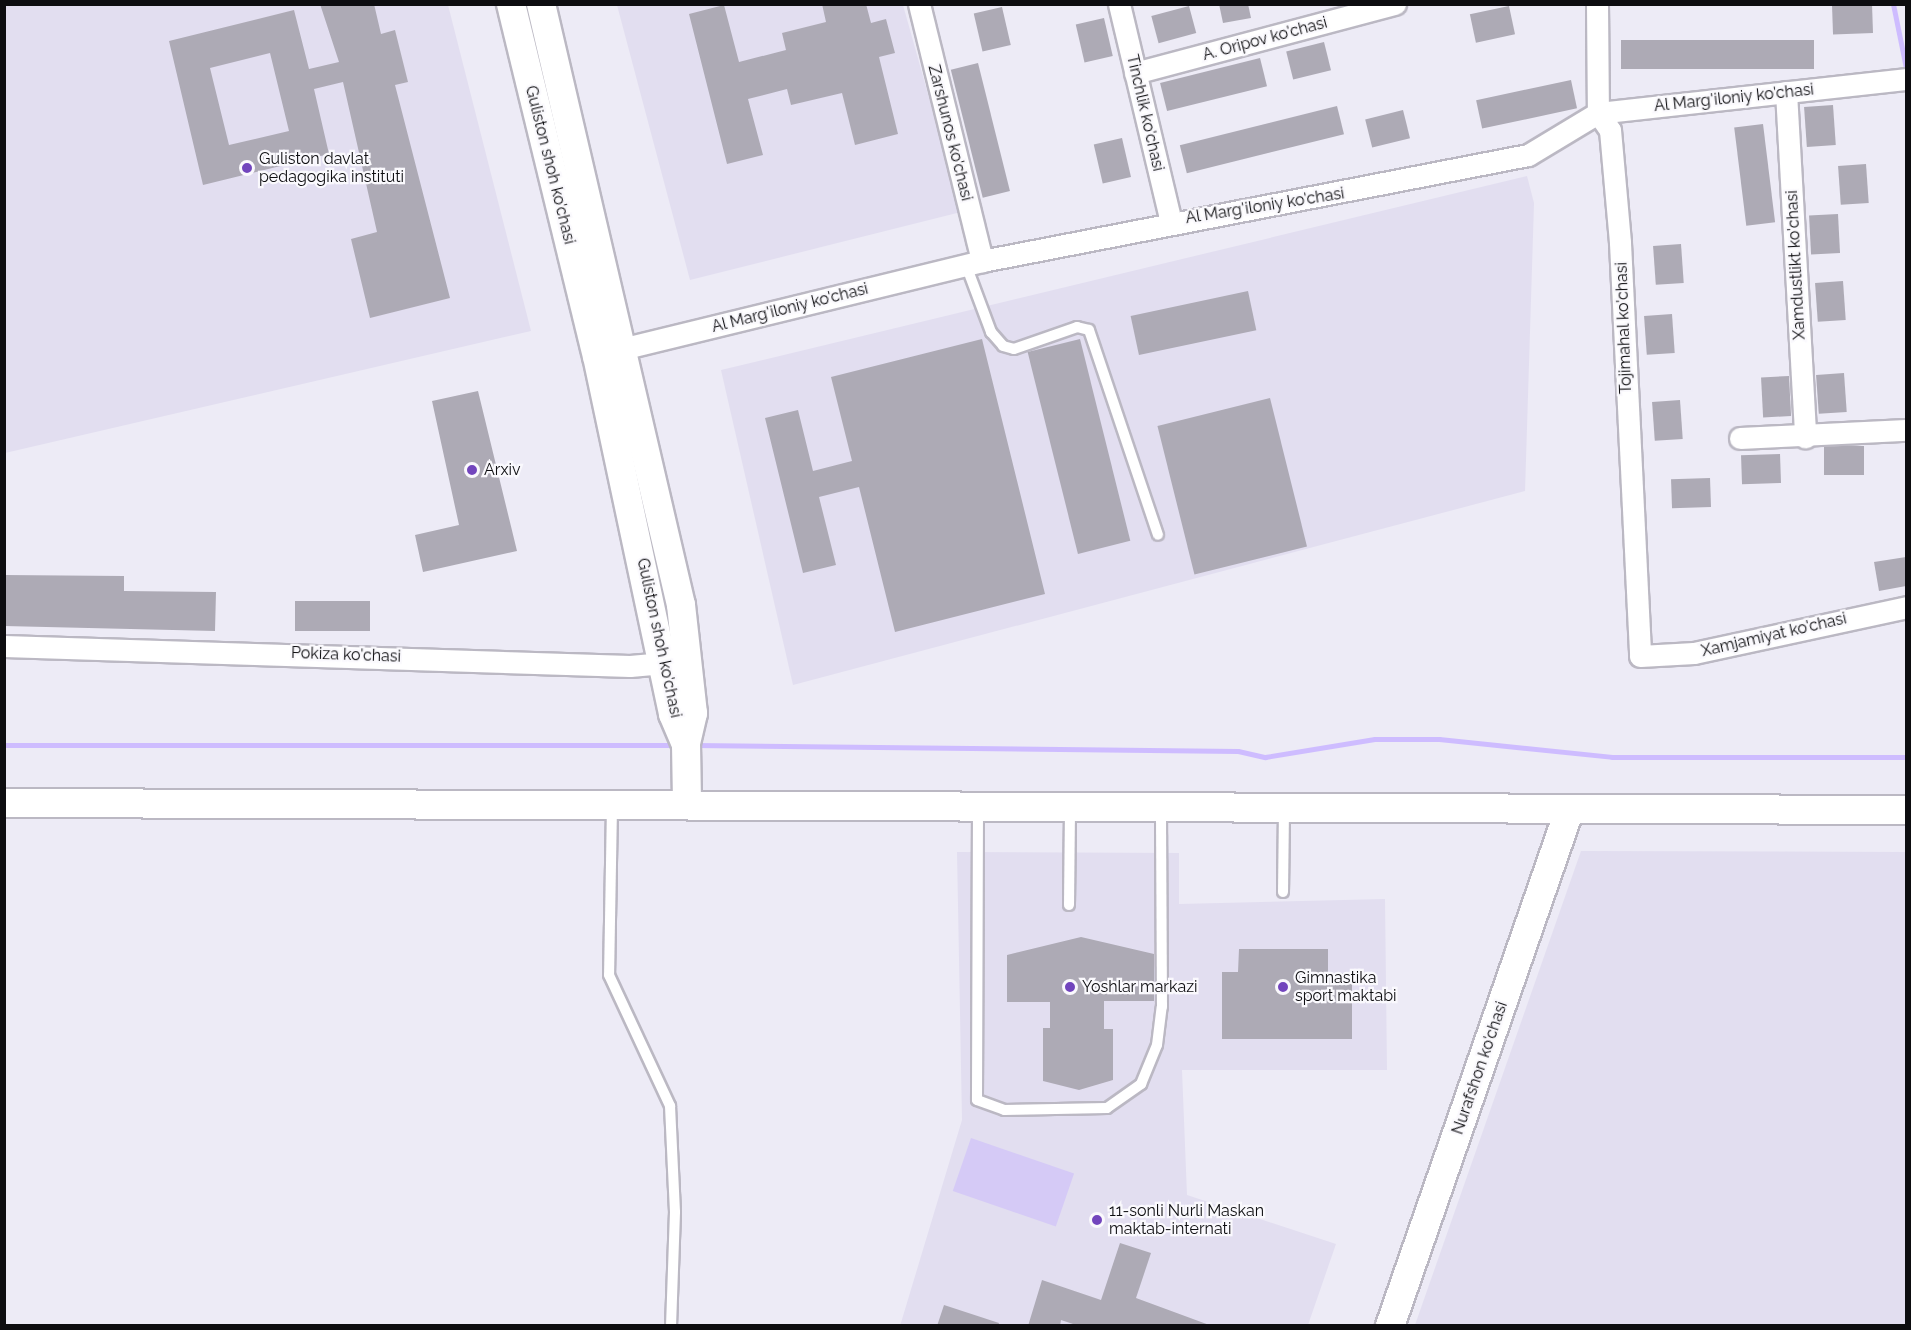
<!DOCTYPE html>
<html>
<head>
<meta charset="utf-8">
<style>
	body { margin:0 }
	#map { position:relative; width:1911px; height:1330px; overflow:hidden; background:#edebf6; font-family:Raleway,sans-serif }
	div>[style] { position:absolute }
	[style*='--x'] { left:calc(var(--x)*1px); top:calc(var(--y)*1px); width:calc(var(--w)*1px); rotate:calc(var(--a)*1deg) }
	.built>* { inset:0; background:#e2def0 }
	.green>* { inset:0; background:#d5caf6; transform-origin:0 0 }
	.stream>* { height:5px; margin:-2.5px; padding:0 2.5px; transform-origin:2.5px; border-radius:2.5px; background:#cebcff }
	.building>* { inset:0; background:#adaab5; transform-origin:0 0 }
	.roads { filter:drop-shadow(2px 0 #bbb8c3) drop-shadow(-2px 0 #bbb8c3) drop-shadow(0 2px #bbb8c3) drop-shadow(0 -2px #bbb8c3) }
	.lane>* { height:10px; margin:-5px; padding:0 5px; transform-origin:5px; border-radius:5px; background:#fff }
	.street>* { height:21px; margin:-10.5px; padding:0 10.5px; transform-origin:10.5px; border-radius:10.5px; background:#fff }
	.secondary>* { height:28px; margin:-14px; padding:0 14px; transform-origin:14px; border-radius:14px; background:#fff }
	.dots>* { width:16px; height:16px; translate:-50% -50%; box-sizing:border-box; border:3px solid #faf9fd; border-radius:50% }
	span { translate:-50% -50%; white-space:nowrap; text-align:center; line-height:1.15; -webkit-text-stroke:4.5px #faf9fd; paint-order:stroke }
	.street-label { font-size:16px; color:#0d0d10 }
	.poi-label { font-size:16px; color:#0d0d10 }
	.left { translate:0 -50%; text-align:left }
	.frame { position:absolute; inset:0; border:6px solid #0d0d10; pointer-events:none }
</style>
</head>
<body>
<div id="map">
	<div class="built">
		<div style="clip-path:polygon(4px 5px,448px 5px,531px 331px,5px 453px)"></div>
		<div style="clip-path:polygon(617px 5px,903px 5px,961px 212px,690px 280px)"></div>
		<div style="clip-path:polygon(1527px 176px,1534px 203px,1525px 491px,793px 685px,721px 370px)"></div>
		<div style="clip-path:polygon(1581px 851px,1906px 852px,1906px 1325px,1415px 1325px)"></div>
		<div style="clip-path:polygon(957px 852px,1179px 853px,1179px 904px,1385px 899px,1387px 1070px,1182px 1070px,1187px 1195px,1336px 1244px,1308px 1325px,900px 1326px,962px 1120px)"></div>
	</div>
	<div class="green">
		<div style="left:971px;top:1138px;width:109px;height:56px;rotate:19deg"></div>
	</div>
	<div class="stream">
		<div style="--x:1893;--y:4;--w:65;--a:78.5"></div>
		<div style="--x:4;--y:745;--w:674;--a:0"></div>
		<div style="--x:693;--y:745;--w:545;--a:0.63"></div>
		<div style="--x:1238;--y:751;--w:28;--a:13"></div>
		<div style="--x:1265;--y:757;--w:111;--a:-9.3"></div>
		<div style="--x:1375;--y:739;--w:64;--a:0"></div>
		<div style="--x:1439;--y:739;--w:174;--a:5.9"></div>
		<div style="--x:1612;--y:757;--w:294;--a:0"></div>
	</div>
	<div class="building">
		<div style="clip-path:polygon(evenodd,320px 4px,374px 4px,381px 34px,395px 30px,408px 82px,395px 85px,450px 298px,370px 318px,351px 239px,377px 232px,343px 82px,314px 89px,329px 154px,203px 185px,169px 41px,294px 10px,309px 69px,339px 62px,320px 4px,270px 53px,289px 131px,229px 145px,210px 68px,270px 53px)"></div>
		<div style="clip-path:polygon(822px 4px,866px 4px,871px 23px,886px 19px,895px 53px,879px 57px,898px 134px,855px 145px,842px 93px,791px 105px,787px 89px,748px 99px,763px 155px,727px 164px,689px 14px,724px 5px,739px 62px,786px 50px,782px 33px,826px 22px)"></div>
		<div style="clip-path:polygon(1219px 4px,1248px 4px,1251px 18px,1223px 23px)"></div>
		<div style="left:1872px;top:4px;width:29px;height:40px;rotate:88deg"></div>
		<div style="left:1189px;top:6px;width:28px;height:39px;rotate:75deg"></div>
		<div style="left:1509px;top:6px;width:29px;height:40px;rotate:78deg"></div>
		<div style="left:1002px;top:7px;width:39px;height:29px;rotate:77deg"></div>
		<div style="left:1104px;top:18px;width:39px;height:29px;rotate:77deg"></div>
		<div style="left:1814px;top:40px;width:29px;height:193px;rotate:90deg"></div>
		<div style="left:1324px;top:42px;width:29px;height:39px;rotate:76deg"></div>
		<div style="left:1260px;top:58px;width:29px;height:103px;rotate:76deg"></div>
		<div style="left:978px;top:63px;width:132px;height:28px;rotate:76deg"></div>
		<div style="left:1571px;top:80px;width:29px;height:97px;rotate:78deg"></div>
		<div style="left:1833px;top:105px;width:40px;height:29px;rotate:86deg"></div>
		<div style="left:1337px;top:106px;width:29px;height:162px;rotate:76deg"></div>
		<div style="left:1403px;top:110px;width:29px;height:39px;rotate:76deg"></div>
		<div style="left:1763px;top:124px;width:99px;height:29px;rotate:83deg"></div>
		<div style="left:1122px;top:138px;width:40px;height:29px;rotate:77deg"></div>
		<div style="left:1866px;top:164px;width:39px;height:28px;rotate:86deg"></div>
		<div style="left:1838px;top:214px;width:39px;height:29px;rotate:87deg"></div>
		<div style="left:1681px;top:244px;width:39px;height:28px;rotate:86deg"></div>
		<div style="left:1843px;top:281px;width:39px;height:28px;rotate:86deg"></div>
		<div style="left:1248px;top:291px;width:40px;height:120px;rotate:78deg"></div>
		<div style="left:1672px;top:314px;width:39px;height:28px;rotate:86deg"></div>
		<div style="clip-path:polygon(982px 339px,1045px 594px,895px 632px,859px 487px,819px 497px,836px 565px,803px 573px,765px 418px,798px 410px,813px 471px,852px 461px,831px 377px)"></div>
		<div style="left:1080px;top:339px;width:208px;height:54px;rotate:76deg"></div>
		<div style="left:1844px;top:373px;width:39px;height:28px;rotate:86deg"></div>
		<div style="left:1789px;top:376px;width:40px;height:28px;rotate:87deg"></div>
		<div style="clip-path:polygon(478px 391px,517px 551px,423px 572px,415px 535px,459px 525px,432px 401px)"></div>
		<div style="left:1270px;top:398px;width:153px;height:116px;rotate:76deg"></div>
		<div style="left:1680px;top:400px;width:39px;height:28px;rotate:86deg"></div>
		<div style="left:1864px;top:446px;width:29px;height:40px;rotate:90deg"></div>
		<div style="left:1780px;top:454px;width:29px;height:39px;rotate:88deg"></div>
		<div style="left:1710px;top:478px;width:29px;height:39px;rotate:88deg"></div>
		<div style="clip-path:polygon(1906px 557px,1906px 586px,1879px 591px,1874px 562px)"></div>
		<div style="clip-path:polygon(4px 575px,124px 576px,124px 591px,216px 592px,215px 631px,4px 626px)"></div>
		<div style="left:295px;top:601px;width:75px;height:30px"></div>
		<div style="clip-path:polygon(1081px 937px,1154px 954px,1154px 1001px,1104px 1001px,1104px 1029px,1113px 1029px,1113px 1080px,1079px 1090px,1043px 1081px,1043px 1028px,1050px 1028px,1050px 1002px,1007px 1002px,1007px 955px)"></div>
		<div style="clip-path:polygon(1239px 949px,1328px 949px,1328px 973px,1352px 973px,1352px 1039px,1222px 1039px,1222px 972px,1238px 972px)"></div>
		<div style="clip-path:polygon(1120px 1243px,1151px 1253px,1136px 1298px,1212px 1326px,1079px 1326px,1061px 1320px,1060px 1326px,1028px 1326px,1042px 1280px,1101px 1300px)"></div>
		<div style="clip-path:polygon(944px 1305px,999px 1323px,998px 1326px,937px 1326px)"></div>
	</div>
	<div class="roads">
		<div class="lane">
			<div style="--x:966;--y:265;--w:72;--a:69.5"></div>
			<div style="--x:991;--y:332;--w:18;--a:49"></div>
			<div style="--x:1003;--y:346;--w:11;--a:15"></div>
			<div style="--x:1014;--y:349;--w:67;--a:-19.2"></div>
			<div style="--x:1077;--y:327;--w:12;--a:14"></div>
			<div style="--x:1089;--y:330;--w:216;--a:71.4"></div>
			<div style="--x:612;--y:806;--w:169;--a:91"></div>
			<div style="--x:609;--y:975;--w:145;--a:65"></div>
			<div style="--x:670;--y:1106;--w:106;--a:87.3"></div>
			<div style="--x:675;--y:1212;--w:114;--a:92"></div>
			<div style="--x:978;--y:808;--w:292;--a:90.2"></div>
			<div style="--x:977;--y:1100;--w:29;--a:20"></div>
			<div style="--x:1004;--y:1110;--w:103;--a:-1.1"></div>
			<div style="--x:1107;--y:1108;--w:42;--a:-35.2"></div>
			<div style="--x:1141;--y:1084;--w:42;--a:-67.7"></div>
			<div style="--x:1157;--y:1045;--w:38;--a:-83"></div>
			<div style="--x:1162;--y:1007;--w:199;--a:-90.3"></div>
			<div style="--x:1283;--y:892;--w:83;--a:-89.3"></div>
			<div style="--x:1069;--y:905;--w:98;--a:-89.4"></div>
		</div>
		<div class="street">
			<div style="--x:919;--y:4;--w:265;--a:76.2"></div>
			<div style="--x:1119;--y:4;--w:224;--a:76.6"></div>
			<div style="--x:1597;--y:4;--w:109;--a:89.5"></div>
			<div style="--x:1598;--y:113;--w:21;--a:55"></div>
			<div style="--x:1610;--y:130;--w:113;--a:84.9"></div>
			<div style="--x:1620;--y:243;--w:413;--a:87.2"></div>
			<div style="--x:1640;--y:656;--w:54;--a:-3.2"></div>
			<div style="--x:1694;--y:653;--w:217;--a:-12.2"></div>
			<div style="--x:1135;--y:73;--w:269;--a:-14.9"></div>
			<div style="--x:1786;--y:92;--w:346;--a:86.8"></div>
			<div style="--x:609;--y:352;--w:384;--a:-13.7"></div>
			<div style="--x:982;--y:261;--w:556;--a:-10.99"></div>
			<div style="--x:1528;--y:155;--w:82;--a:-31"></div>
			<div style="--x:1598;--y:113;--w:310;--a:-6.3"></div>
			<div style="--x:1740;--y:438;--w:166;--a:-2.8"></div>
			<div style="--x:4;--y:646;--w:626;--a:1.83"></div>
			<div style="--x:630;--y:666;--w:45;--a:-5.1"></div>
		</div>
		<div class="secondary">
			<div style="--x:511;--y:4;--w:362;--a:76.3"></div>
			<div style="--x:597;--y:356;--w:366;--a:78"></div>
			<div style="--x:673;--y:714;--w:33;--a:67"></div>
			<div style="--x:541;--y:4;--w:617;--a:76.89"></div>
			<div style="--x:681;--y:605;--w:109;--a:83.7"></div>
			<div style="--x:693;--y:713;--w:32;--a:103"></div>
			<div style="--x:686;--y:744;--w:60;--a:89"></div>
			<div style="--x:4;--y:803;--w:1902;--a:0.21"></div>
			<div style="--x:1390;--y:1326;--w:545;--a:-70.83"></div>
		</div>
	</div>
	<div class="dots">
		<div style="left:247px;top:168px;background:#7245bd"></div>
		<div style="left:472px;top:470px;background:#7245bd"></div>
		<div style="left:1070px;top:987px;background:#7245bd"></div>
		<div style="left:1283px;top:987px;background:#7245bd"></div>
		<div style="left:1097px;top:1220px;background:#7245bd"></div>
	</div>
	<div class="street-label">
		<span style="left:1265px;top:39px;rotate:-15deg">A. Oripov ko'chasi</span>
		<span style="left:1734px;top:98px;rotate:-6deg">Al Marg'iloniy ko'chasi</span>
		<span style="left:1145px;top:113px;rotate:77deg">Tinchlik ko'chasi</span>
		<span style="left:950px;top:133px;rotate:76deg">Zarshunos ko'chasi</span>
		<span style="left:550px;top:165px;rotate:76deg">Guliston shoh ko'chasi</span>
		<span style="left:1265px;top:206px;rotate:-9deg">Al Marg'iloniy ko'chasi</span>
		<span style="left:1796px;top:265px;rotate:-93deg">Xamdustlikt ko'chasi</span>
		<span style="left:790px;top:308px;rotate:-14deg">Al Marg'iloniy ko'chasi</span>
		<span style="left:1624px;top:328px;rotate:-92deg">Tojimahal ko'chasi</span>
		<span style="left:1774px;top:635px;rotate:-13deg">Xamjamiyat ko'chasi</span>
		<span style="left:659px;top:638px;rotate:78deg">Guliston shoh ko'chasi</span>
		<span style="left:346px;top:655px;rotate:2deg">Pokiza ko'chasi</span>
		<span style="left:1480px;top:1068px;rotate:-71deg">Nurafshon ko'chasi</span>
	</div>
	<div class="poi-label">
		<span class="left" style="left:259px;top:168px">Guliston davlat<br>pedagogika instituti</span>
		<span class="left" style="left:484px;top:470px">Arxiv</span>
		<span class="left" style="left:1295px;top:987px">Gimnastika<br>sport maktabi</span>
		<span class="left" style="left:1082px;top:987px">Yoshlar markazi</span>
		<span class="left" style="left:1109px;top:1220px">11-sonli Nurli Maskan<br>maktab-internati</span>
	</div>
	<div class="frame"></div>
</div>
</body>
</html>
